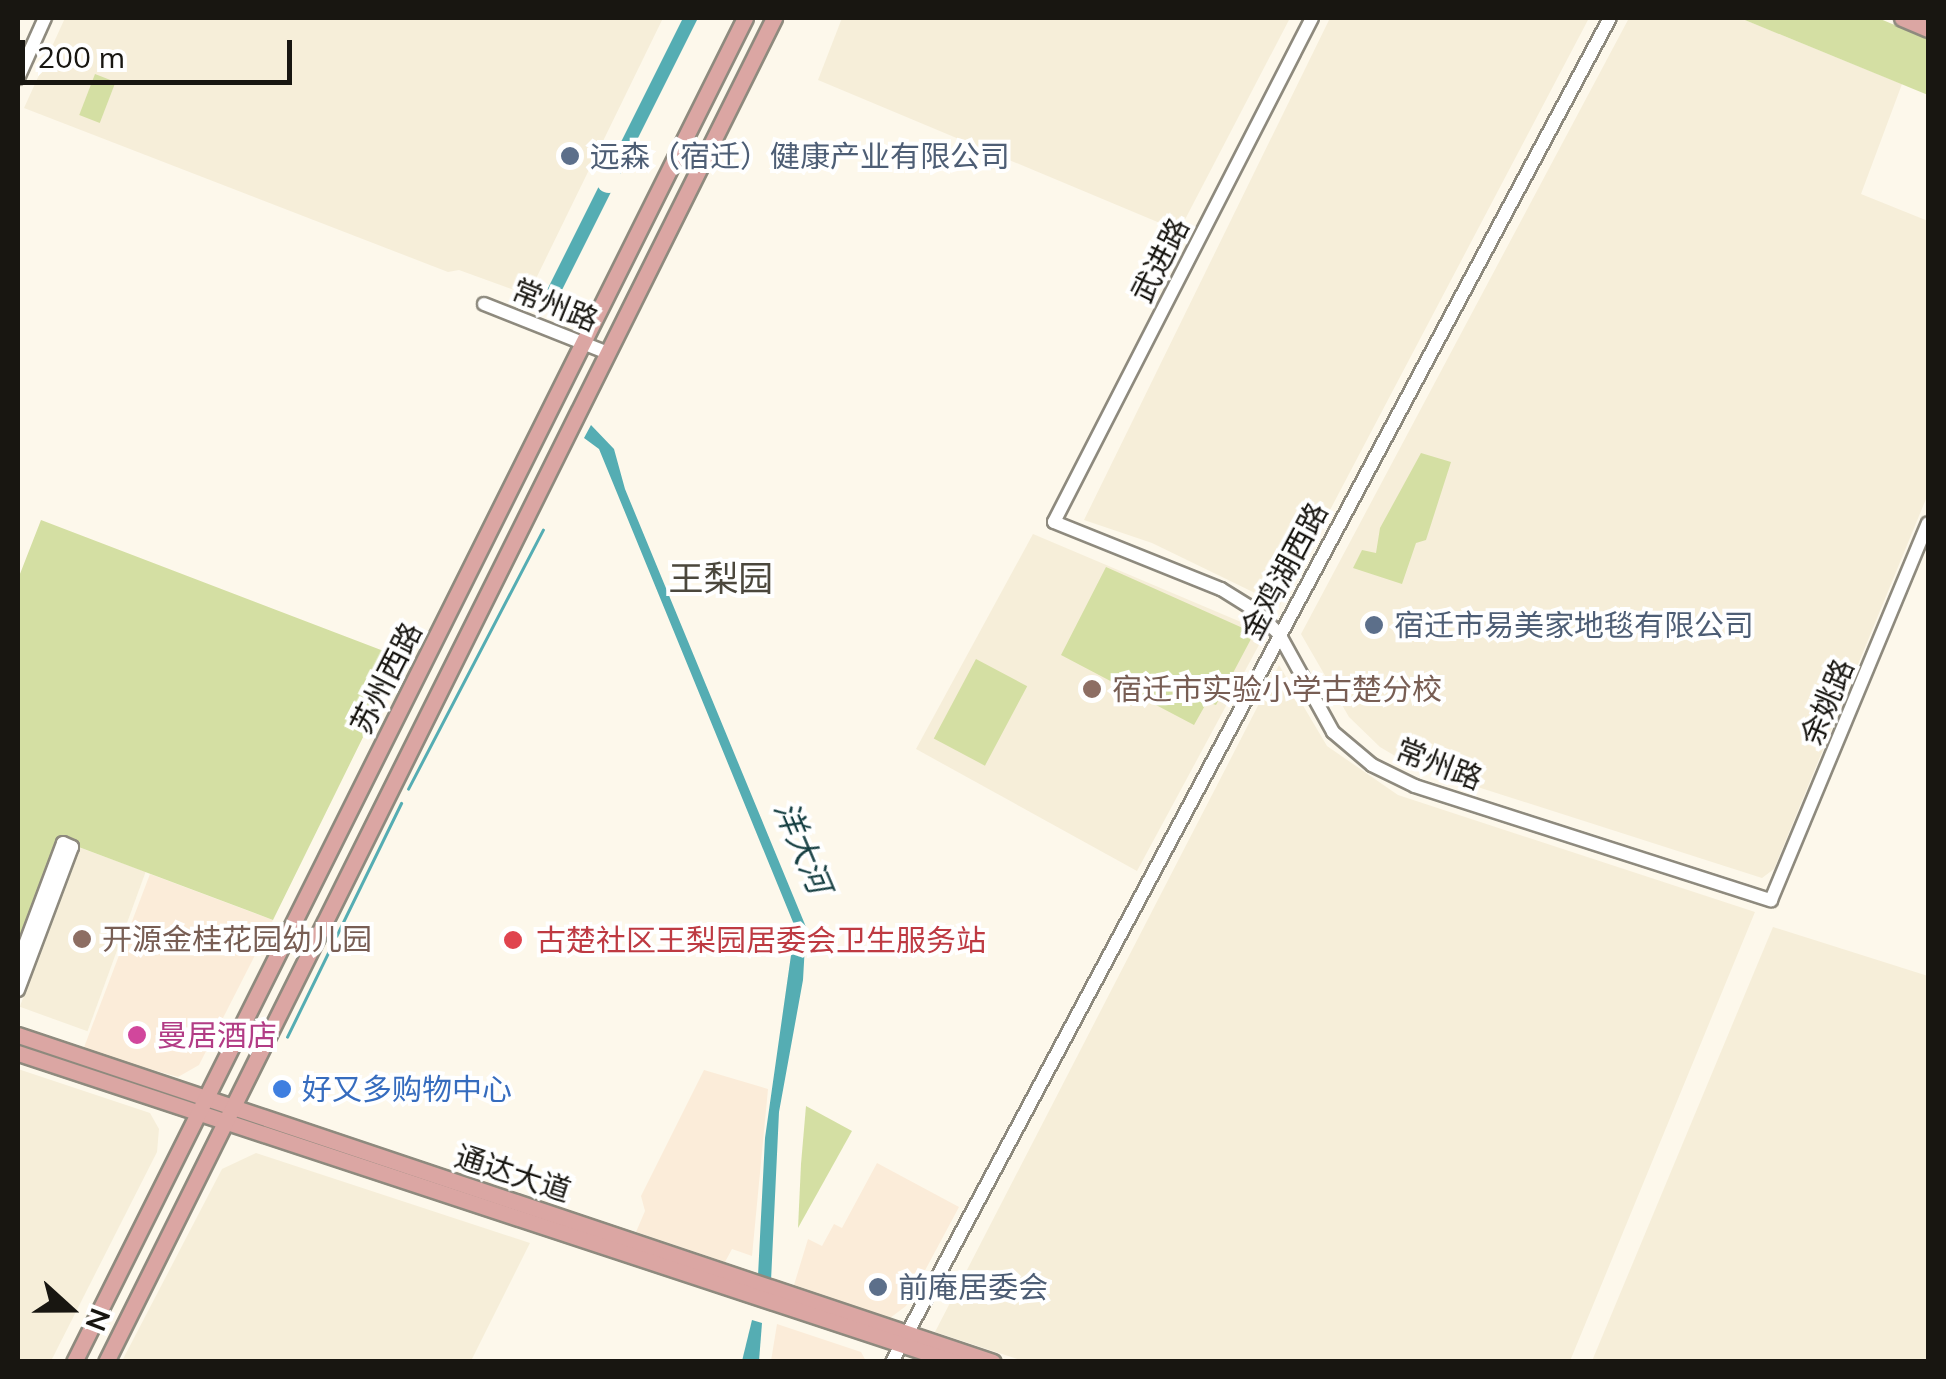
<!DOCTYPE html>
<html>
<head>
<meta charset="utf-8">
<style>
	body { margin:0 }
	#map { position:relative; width:1946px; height:1379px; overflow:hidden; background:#fdf8eb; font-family:Mulish,"Noto Sans SC",sans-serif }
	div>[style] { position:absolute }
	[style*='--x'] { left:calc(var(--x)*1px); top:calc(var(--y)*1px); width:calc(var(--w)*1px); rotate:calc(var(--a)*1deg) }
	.commercial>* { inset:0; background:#fbecd9 }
	.built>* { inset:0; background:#f6eed9; transform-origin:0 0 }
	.green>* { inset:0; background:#d4dfa3; transform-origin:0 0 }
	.water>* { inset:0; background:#55adb3 }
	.pier>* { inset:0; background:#fdf8eb }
	.round { border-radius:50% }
	.stream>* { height:2.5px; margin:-1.25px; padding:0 1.25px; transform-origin:1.25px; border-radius:1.25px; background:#55adb3 }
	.roads { filter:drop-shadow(2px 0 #8e8a7e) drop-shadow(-2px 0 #8e8a7e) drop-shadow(0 2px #8e8a7e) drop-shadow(0 -2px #8e8a7e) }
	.minor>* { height:12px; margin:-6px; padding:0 6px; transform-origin:6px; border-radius:6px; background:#fff }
	.major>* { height:15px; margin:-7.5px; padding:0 7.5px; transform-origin:7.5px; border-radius:7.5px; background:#dba6a3 }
	.dots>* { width:28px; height:28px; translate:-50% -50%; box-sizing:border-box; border:5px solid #fff; border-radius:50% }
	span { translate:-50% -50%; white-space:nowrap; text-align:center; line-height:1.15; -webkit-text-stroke:8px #fff; paint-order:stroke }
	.service-label { font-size:30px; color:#4e5e75 }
	.left { translate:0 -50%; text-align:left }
	.street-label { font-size:30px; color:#181611 }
	.education-label { font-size:30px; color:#785e54 }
	.health-label { font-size:30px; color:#be3a42 }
	.hotel-label { font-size:30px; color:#b23c85 }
	.shop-label { font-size:30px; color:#366cbe }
	.water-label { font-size:32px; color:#163f42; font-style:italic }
	.quarter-label { font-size:35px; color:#4b473c }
	.frame { position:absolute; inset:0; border:20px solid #181611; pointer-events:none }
	.north { position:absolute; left:20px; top:1259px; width:100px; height:100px; -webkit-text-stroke:8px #fff; paint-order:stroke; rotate:111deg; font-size:28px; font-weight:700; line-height:40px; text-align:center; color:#181611 }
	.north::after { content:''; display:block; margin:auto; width:35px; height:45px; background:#181611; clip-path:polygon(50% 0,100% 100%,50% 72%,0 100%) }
	.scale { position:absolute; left:20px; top:40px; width:272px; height:45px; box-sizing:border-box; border:5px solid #181611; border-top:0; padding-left:12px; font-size:30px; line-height:35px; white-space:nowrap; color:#181611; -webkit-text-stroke:8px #fff; paint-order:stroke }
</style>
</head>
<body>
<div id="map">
	<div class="commercial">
		<div style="clip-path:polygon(150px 874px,273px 920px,199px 1065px,178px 1077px,83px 1050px)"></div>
		<div style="clip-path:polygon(704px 1070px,768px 1089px,752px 1256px,732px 1249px,725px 1262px,636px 1232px,645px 1211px,641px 1196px)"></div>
		<div style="clip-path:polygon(877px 1163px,959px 1207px,906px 1306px,890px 1318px,794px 1285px,808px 1239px,822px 1246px,834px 1224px,842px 1228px)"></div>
		<div style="clip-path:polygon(777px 1324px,861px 1352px,866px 1361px,771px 1361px)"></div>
	</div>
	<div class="built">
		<div style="clip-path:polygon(65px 18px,663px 18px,528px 295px,459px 270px,448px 272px,24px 108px)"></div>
		<div style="clip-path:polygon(842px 18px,1290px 18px,1179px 231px,818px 80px)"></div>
		<div style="clip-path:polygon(1330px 18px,1589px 18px,1280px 605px,1152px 543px,1084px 520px)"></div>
		<div style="clip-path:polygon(1629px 18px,1740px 18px,1902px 84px,1861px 194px,1928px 221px,1928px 494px,1774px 869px,1762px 878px,1412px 766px,1380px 747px,1349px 717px,1301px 634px)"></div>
		<div style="clip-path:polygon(1033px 534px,1248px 625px,1260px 643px,1137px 871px,916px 749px)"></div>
		<div style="clip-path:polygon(1279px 665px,1327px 746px,1398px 795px,1755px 912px,1570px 1361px,1026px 1362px,935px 1332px)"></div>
		<div style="left:78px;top:847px;width:72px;height:170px;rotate:20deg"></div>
		<div style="clip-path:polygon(1773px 927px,1928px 976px,1928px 1361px,1592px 1361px)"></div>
		<div style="clip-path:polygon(18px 1069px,150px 1113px,159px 1129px,157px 1152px,51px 1361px,18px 1361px)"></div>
		<div style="clip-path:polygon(256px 1153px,530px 1243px,471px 1361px,122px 1361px,222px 1169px)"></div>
	</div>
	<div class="green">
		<div style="clip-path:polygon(1740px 18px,1878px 18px,1928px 39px,1928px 95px)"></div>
		<div style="left:95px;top:74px;width:22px;height:44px;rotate:21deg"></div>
		<div style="clip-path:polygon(1421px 453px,1451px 462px,1426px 540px,1416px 543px,1402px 584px,1353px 568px,1362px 550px,1376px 553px,1380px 528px)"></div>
		<div style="clip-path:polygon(41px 520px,402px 658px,273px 920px,60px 840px,18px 940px,18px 579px)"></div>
		<div style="clip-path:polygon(1106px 567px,1245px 629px,1251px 639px,1216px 705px,1207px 702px,1194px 725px,1061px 655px)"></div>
		<div style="left:976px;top:659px;width:58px;height:90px;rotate:28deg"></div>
		<div style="clip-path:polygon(806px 1106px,852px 1131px,798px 1228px,801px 1164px)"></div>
	</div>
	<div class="water">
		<div style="clip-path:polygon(683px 18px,698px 18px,553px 308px,546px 305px,541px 302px)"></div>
		<div style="clip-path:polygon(591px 425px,614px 449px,625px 489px,806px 927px,803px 980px,779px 1112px,771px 1281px,758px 1276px,765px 1138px,795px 927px,599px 449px,584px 438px)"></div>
		<div style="clip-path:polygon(752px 1320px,762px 1323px,759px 1361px,742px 1361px)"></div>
	</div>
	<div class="pier">
		<div class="round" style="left:596px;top:167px;width:26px;height:26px"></div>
	</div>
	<div class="stream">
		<div style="--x:408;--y:789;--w:292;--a:-62.5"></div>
		<div style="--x:287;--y:1037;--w:260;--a:-64"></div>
	</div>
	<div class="roads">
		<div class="minor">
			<div style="--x:1312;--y:18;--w:566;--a:117.11"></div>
			<div style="--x:1054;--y:522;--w:180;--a:21.9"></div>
			<div style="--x:1221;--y:589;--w:40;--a:32"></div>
			<div style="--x:1255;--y:610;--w:34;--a:45"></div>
			<div style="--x:1279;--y:634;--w:112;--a:61.1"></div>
			<div style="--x:1333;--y:732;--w:51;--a:40.2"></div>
			<div style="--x:1372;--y:765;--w:48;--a:26"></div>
			<div style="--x:1415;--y:786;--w:374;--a:17.8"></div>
			<div style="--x:1771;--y:900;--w:408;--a:-67.4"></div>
			<div style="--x:18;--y:78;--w:66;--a:-65.8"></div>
			<div style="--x:484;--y:304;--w:133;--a:21.6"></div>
			<div style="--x:18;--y:963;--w:128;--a:-69.4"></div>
			<div style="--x:63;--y:843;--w:10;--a:24"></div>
			<div style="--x:72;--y:847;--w:153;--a:110.7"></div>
			<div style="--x:892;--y:1362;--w:1524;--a:-61.89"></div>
		</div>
		<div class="major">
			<div style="--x:1902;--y:18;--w:28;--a:23"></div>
			<div style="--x:18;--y:1035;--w:1028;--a:18.54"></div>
			<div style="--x:18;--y:1053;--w:987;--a:18.25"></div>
			<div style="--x:74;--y:1362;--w:1502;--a:-63.47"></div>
			<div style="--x:106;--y:1362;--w:1501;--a:-63.57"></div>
		</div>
	</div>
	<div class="dots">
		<div style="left:570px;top:156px;background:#5c6f8a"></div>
		<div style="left:1374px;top:625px;background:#5c6f8a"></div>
		<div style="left:1092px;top:689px;background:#8d6e63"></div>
		<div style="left:82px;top:939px;background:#8d6e63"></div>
		<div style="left:513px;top:940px;background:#e0444e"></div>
		<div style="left:137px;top:1035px;background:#d1479c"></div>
		<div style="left:282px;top:1089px;background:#3f7fe0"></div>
		<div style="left:878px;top:1287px;background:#5c6f8a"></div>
	</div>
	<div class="service-label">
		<span class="left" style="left:590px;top:156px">远森（宿迁）健康产业有限公司</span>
		<span class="left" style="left:1394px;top:625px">宿迁市易美家地毯有限公司</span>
		<span class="left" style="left:898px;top:1287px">前庵居委会</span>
	</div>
	<div class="street-label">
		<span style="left:1160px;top:260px;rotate:-63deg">武进路</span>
		<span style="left:555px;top:305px;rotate:22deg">常州路</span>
		<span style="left:1284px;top:571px;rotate:-62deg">金鸡湖西路</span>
		<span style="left:386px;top:678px;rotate:-63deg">苏州西路</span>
		<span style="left:1827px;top:702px;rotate:-67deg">余姚路</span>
		<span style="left:1439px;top:764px;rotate:21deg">常州路</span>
		<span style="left:513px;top:1173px;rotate:18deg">通达大道</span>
	</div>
	<div class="education-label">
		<span class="left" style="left:1112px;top:689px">宿迁市实验小学古楚分校</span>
		<span class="left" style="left:102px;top:939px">开源金桂花园幼儿园</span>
	</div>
	<div class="health-label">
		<span class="left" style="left:536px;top:940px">古楚社区王梨园居委会卫生服务站</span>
	</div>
	<div class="hotel-label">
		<span class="left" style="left:157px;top:1035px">曼居酒店</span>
	</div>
	<div class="shop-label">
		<span class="left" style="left:302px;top:1089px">好又多购物中心</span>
	</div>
	<div class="water-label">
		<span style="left:803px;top:847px;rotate:67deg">洋大河</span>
	</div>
	<div class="quarter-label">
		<span style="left:721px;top:578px">王梨园</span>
	</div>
	<div class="frame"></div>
	<div class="north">N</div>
	<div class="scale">200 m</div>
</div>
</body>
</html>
